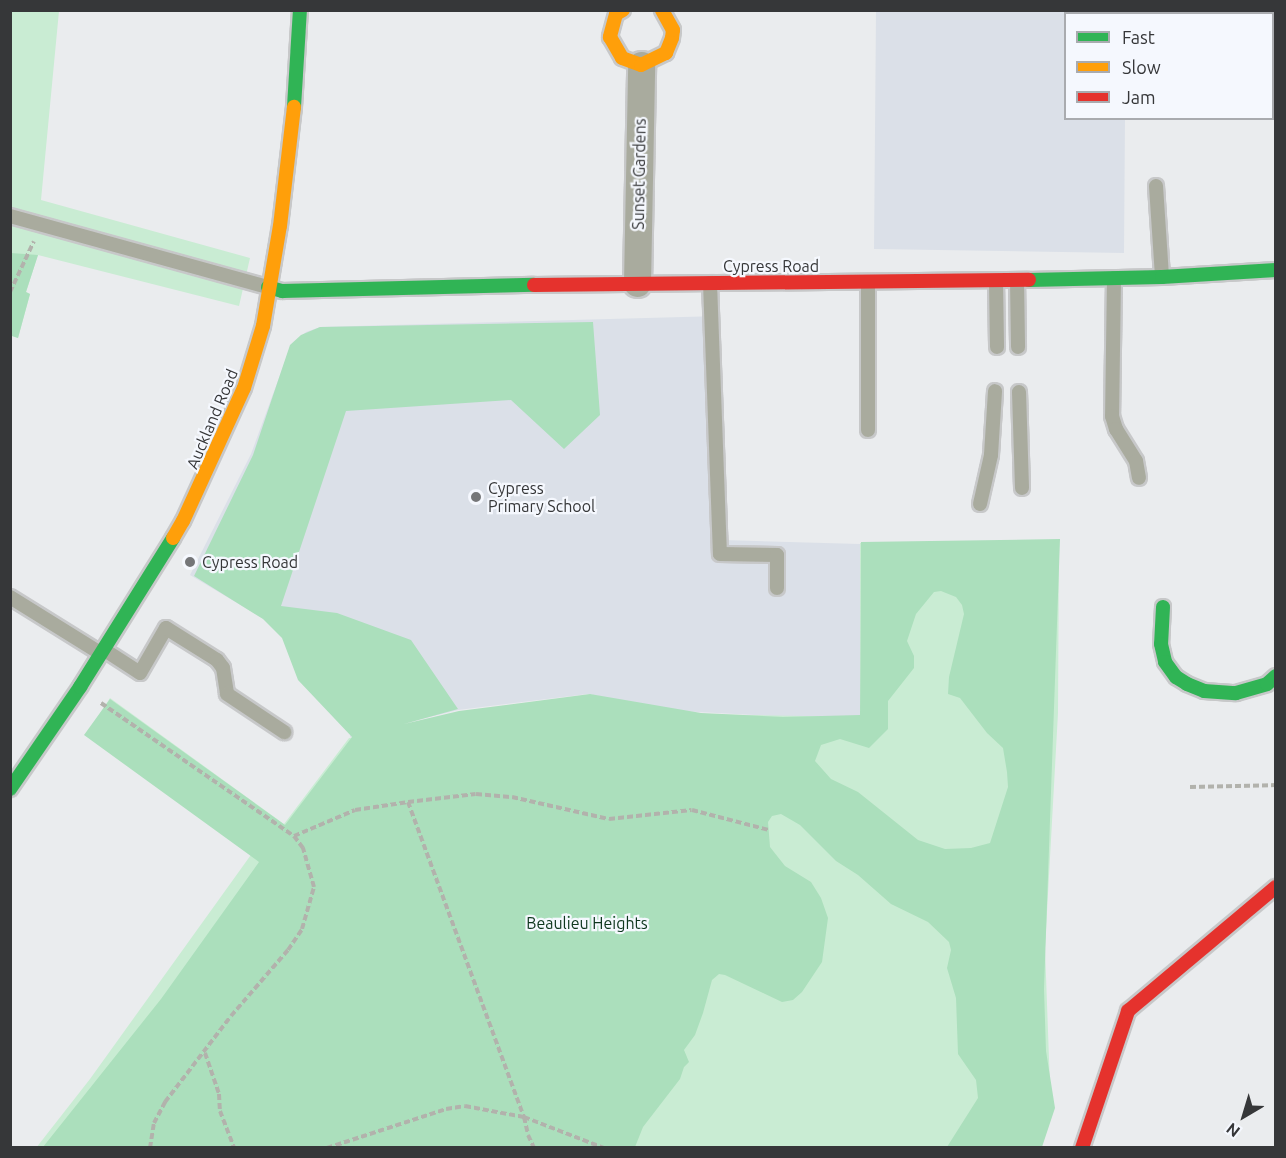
<!DOCTYPE html>
<html>
<head>
<meta charset="utf-8">
<style>
	body { margin:0 }
	#map { position:relative; width:1286px; height:1158px; overflow:hidden; background:#eaecee; font-family:Ubuntu,sans-serif }
	div>[style] { position:absolute }
	[style*='--x'] { left:calc(var(--x)*1px); top:calc(var(--y)*1px); width:calc(var(--w)*1px); rotate:calc(var(--a)*1deg) }
	.built>* { inset:0; background:#dbe0e8 }
	.green>* { inset:0; background:#c9ecd3 }
	.forest>* { inset:0; background:#abdfbc }
	.path>* { height:4px; margin-top:-2px; transform-origin:0; background:repeating-linear-gradient(90deg,#b2b2ac 0 6px,transparent 0 9px) }
	.roads { filter:drop-shadow(2px 0 #c7c8c9) drop-shadow(-2px 0 #c7c8c9) drop-shadow(0 2px #c7c8c9) drop-shadow(0 -2px #c7c8c9) }
	.lane>* { height:14px; margin:-7px; padding:0 7px; transform-origin:7px; border-radius:7px; background:#a9ab9e }
	.street>* { height:27px; margin:-13.5px; padding:0 13.5px; transform-origin:13.5px; border-radius:13.5px; background:#a9ab9e }
	.fast>* { height:14px; margin:-7px; padding:0 7px; transform-origin:7px; border-radius:7px; background:#30b455 }
	.slow>* { height:14px; margin:-7px; padding:0 7px; transform-origin:7px; border-radius:7px; background:#ff9f0a }
	.jam>* { height:14px; margin:-7px; padding:0 7px; transform-origin:7px; border-radius:7px; background:#e5322d }
	.dots>* { width:16px; height:16px; translate:-50% -50%; box-sizing:border-box; border:3px solid #f5f8fe; border-radius:50% }
	span { translate:-50% -50%; white-space:nowrap; text-align:center; line-height:1.15; -webkit-text-stroke:4.5px #f5f8fe; paint-order:stroke }
	.street-label { font-size:16px; color:#363739 }
	.poi-label { font-size:16px; color:#363739 }
	.left { translate:0 -50%; text-align:left }
	.park-label { font-size:16px; color:#0e361d }
	.frame { position:absolute; inset:0; border:12px solid #363739; pointer-events:none }
	.legend { position:absolute; left:1064px; top:12px; width:210px; height:108px; box-sizing:border-box; background:#f5f8fe; border:2px solid #a9abaf; margin:0; padding:8px 10px; list-style:none; font-size:18px; color:#363739 }
	.legend li { display:flex; align-items:center; gap:12px; height:30px }
	.legend b { width:30px; border:2px solid #a9abaf }
	.north { position:absolute; left:1214px; top:1086px; width:60px; height:60px; -webkit-text-stroke:4px #f5f8fe; paint-order:stroke; rotate:218deg; font-size:16px; font-weight:700; line-height:24px; text-align:center; color:#363739 }
	.north::after { content:''; display:block; margin:auto; width:21px; height:27px; background:#363739; clip-path:polygon(50% 0,100% 100%,50% 72%,0 100%) }
</style>
</head>
<body>
<div id="map">
	<div class="built">
		<div style="clip-path:polygon(876px 11px,1127px 11px,1127px 13px,1066px 14px,1066px 118px,1125px 119px,1124px 253px,874px 249px)"></div>
		<div style="clip-path:polygon(720px 316px,723px 540px,860px 544px,860px 716px,771px 716px,679px 711px,588px 694px,458px 710px,350px 737px,353px 672px,190px 575px,251px 454px,291px 345px,306px 332px,320px 327px)"></div>
	</div>
	<div class="green">
		<div style="clip-path:polygon(11px 11px,59px 11px,41px 200px,250px 258px,239px 306px,38px 255px,26px 292px,30px 294px,18px 338px,12px 336px,11px 340px)"></div>
		<div style="clip-path:polygon(1059px 541px,1058px 713px,1045px 948px,1051px 1114px,1041px 1147px,36px 1148px,90px 1079px,253px 852px,86px 735px,110px 698px,284px 824px,349px 738px,588px 695px,686px 714px,861px 717px,860px 543px)"></div>
	</div>
	<div class="forest">
		<div style="clip-path:polygon(11px 253px,38px 255px,26px 292px,30px 294px,18px 338px,12px 336px,11px 340px)"></div>
		<div style="clip-path:polygon(evenodd,593px 322px,600px 415px,564px 449px,511px 400px,346px 411px,281px 606px,337px 613px,411px 640px,458px 709px,404px 724px,459px 711px,590px 694px,701px 713px,783px 717px,860px 715px,861px 542px,1060px 539px,1044px 989px,1046px 1051px,1055px 1108px,1042px 1147px,947px 1147px,978px 1098px,976px 1080px,958px 1054px,956px 998px,947px 968px,951px 950px,949px 942px,928px 922px,891px 904px,858px 875px,836px 861px,800px 825px,781px 814px,772px 816px,768px 822px,770px 847px,785px 866px,811px 882px,821px 898px,828px 918px,822px 962px,802px 992px,793px 1000px,782px 1002px,725px 975px,719px 974px,712px 980px,703px 1013px,695px 1035px,684px 1050px,689px 1062px,684px 1067px,680px 1079px,643px 1127px,635px 1147px,43px 1147px,161px 999px,259px 862px,84px 735px,110px 699px,285px 825px,352px 737px,298px 680px,282px 638px,263px 619px,194px 576px,253px 455px,290px 345px,301px 335px,320px 327px,593px 322px,941px 591px,956px 597px,962px 605px,964px 614px,949px 677px,948px 694px,960px 698px,987px 733px,1003px 748px,1007px 772px,1008px 787px,990px 843px,971px 848px,945px 849px,918px 840px,858px 792px,831px 779px,815px 761px,821px 745px,840px 739px,869px 748px,888px 729px,888px 701px,914px 668px,914px 656px,907px 641px,916px 614px,934px 592px,941px 591px)"></div>
	</div>
	<div class="path">
		<div style="--x:10;--y:292;--w:56;--a:-64.8"></div>
		<div style="--x:101;--y:703;--w:234;--a:34.6"></div>
		<div style="--x:294;--y:836;--w:66;--a:-23.1"></div>
		<div style="--x:355;--y:810;--w:54;--a:-8.6"></div>
		<div style="--x:408;--y:802;--w:336;--a:69.8"></div>
		<div style="--x:524;--y:1117;--w:86;--a:21.2"></div>
		<div style="--x:1190;--y:787;--w:86;--a:-1.3"></div>
		<div style="--x:408;--y:802;--w:68;--a:-6.7"></div>
		<div style="--x:476;--y:794;--w:36;--a:5"></div>
		<div style="--x:512;--y:797;--w:99;--a:12.8"></div>
		<div style="--x:609;--y:819;--w:83;--a:-6.2"></div>
		<div style="--x:692;--y:810;--w:80;--a:14.6"></div>
		<div style="--x:205;--y:1053;--w:43;--a:71.1"></div>
		<div style="--x:219;--y:1094;--w:17;--a:87"></div>
		<div style="--x:220;--y:1111;--w:40;--a:69"></div>
		<div style="--x:150;--y:1148;--w:25;--a:-81"></div>
		<div style="--x:154;--y:1123;--w:24;--a:-62"></div>
		<div style="--x:165;--y:1102;--w:108;--a:-52.5"></div>
		<div style="--x:231;--y:1016;--w:87;--a:-49.2"></div>
		<div style="--x:288;--y:950;--w:25;--a:-56"></div>
		<div style="--x:302;--y:929;--w:44;--a:-74.1"></div>
		<div style="--x:314;--y:887;--w:41;--a:-105.8"></div>
		<div style="--x:303;--y:848;--w:15;--a:-127"></div>
		<div style="--x:327;--y:1148;--w:125;--a:-18.1"></div>
		<div style="--x:446;--y:1109;--w:19;--a:-9"></div>
		<div style="--x:465;--y:1106;--w:60;--a:10.6"></div>
		<div style="--x:524;--y:1117;--w:18;--a:77"></div>
		<div style="--x:528;--y:1135;--w:14;--a:65"></div>
	</div>
	<div class="roads">
		<div class="lane">
			<div style="--x:1156;--y:186;--w:91;--a:86.2"></div>
			<div style="--x:10;--y:216;--w:268;--a:15.4"></div>
			<div style="--x:1114;--y:278;--w:138;--a:90.8"></div>
			<div style="--x:1112;--y:416;--w:14;--a:73"></div>
			<div style="--x:1116;--y:429;--w:38;--a:58"></div>
			<div style="--x:1136;--y:461;--w:17;--a:80"></div>
			<div style="--x:1017;--y:280;--w:67;--a:89.1"></div>
			<div style="--x:996;--y:281;--w:66;--a:89.1"></div>
			<div style="--x:868;--y:282;--w:148;--a:90"></div>
			<div style="--x:710;--y:283;--w:271;--a:87.9"></div>
			<div style="--x:720;--y:554;--w:57;--a:1"></div>
			<div style="--x:777;--y:555;--w:33;--a:90"></div>
			<div style="--x:1019;--y:392;--w:96;--a:88.2"></div>
			<div style="--x:980;--y:504;--w:50;--a:-77.3"></div>
			<div style="--x:991;--y:455;--w:64;--a:-86.4"></div>
			<div style="--x:10;--y:597;--w:106;--a:31.9"></div>
			<div style="--x:103;--y:649;--w:44;--a:33"></div>
			<div style="--x:140;--y:673;--w:52;--a:-60"></div>
			<div style="--x:166;--y:628;--w:60;--a:32.1"></div>
			<div style="--x:217;--y:660;--w:10;--a:53"></div>
			<div style="--x:223;--y:668;--w:26;--a:81"></div>
			<div style="--x:227;--y:694;--w:69;--a:33.7"></div>
		</div>
		<div class="street">
			<div style="--x:637;--y:283;--w:218;--a:-88.9"></div>
		</div>
		<div class="fast">
			<div style="--x:294;--y:107;--w:97;--a:-86.5"></div>
			<div style="--x:1029;--y:280;--w:133;--a:-1.3"></div>
			<div style="--x:1162;--y:277;--w:114;--a:-3.5"></div>
			<div style="--x:268;--y:287;--w:15;--a:16"></div>
			<div style="--x:282;--y:291;--w:252;--a:-1.4"></div>
			<div style="--x:1163;--y:607;--w:37;--a:93"></div>
			<div style="--x:1161;--y:644;--w:18;--a:77"></div>
			<div style="--x:1165;--y:662;--w:19;--a:54"></div>
			<div style="--x:1176;--y:677;--w:13;--a:32"></div>
			<div style="--x:1187;--y:684;--w:18;--a:22"></div>
			<div style="--x:1204;--y:691;--w:32;--a:4"></div>
			<div style="--x:1236;--y:693;--w:32;--a:-16"></div>
			<div style="--x:1267;--y:684;--w:12;--a:-42"></div>
			<div style="--x:10;--y:789;--w:124;--a:-55.5"></div>
			<div style="--x:80;--y:687;--w:176;--a:-58"></div>
		</div>
		<div class="slow">
			<div style="--x:623;--y:10;--w:8;--a:150"></div>
			<div style="--x:616;--y:14;--w:24;--a:105"></div>
			<div style="--x:610;--y:37;--w:24;--a:60"></div>
			<div style="--x:622;--y:58;--w:20;--a:20"></div>
			<div style="--x:641;--y:65;--w:28;--a:-26"></div>
			<div style="--x:666;--y:53;--w:16;--a:-68"></div>
			<div style="--x:672;--y:38;--w:8;--a:-83"></div>
			<div style="--x:673;--y:30;--w:23;--a:-119"></div>
			<div style="--x:173;--y:538;--w:20;--a:-60"></div>
			<div style="--x:183;--y:521;--w:146;--a:-65.4"></div>
			<div style="--x:244;--y:388;--w:65;--a:-73"></div>
			<div style="--x:263;--y:326;--w:101;--a:-80.4"></div>
			<div style="--x:280;--y:226;--w:120;--a:-83.3"></div>
		</div>
		<div class="jam">
			<div style="--x:534;--y:285;--w:495;--a:-0.6"></div>
			<div style="--x:1082;--y:1148;--w:145;--a:-71.4"></div>
			<div style="--x:1128;--y:1011;--w:193;--a:-40"></div>
		</div>
	</div>
	<div class="dots">
		<div style="left:476px;top:497px;background:#757678"></div>
		<div style="left:190px;top:562px;background:#757678"></div>
	</div>
	<div class="street-label">
		<span style="left:639px;top:174px;rotate:-89deg">Sunset Gardens</span>
		<span style="left:771px;top:266px">Cypress Road</span>
		<span style="left:212px;top:419px;rotate:-67deg">Auckland Road</span>
	</div>
	<div class="poi-label">
		<span class="left" style="left:488px;top:497px">Cypress<br>Primary School</span>
		<span class="left" style="left:202px;top:562px">Cypress Road</span>
	</div>
	<div class="park-label">
		<span style="left:587px;top:923px">Beaulieu Heights</span>
	</div>
	<div class="frame"></div>
	<ul class="legend">
	<li><b style="height:8px;background:#30b455"></b>Fast</li>
	<li><b style="height:8px;background:#ff9f0a"></b>Slow</li>
	<li><b style="height:8px;background:#e5322d"></b>Jam</li>
	</ul>
	<div class="north">N</div>
</div>
</body>
</html>
